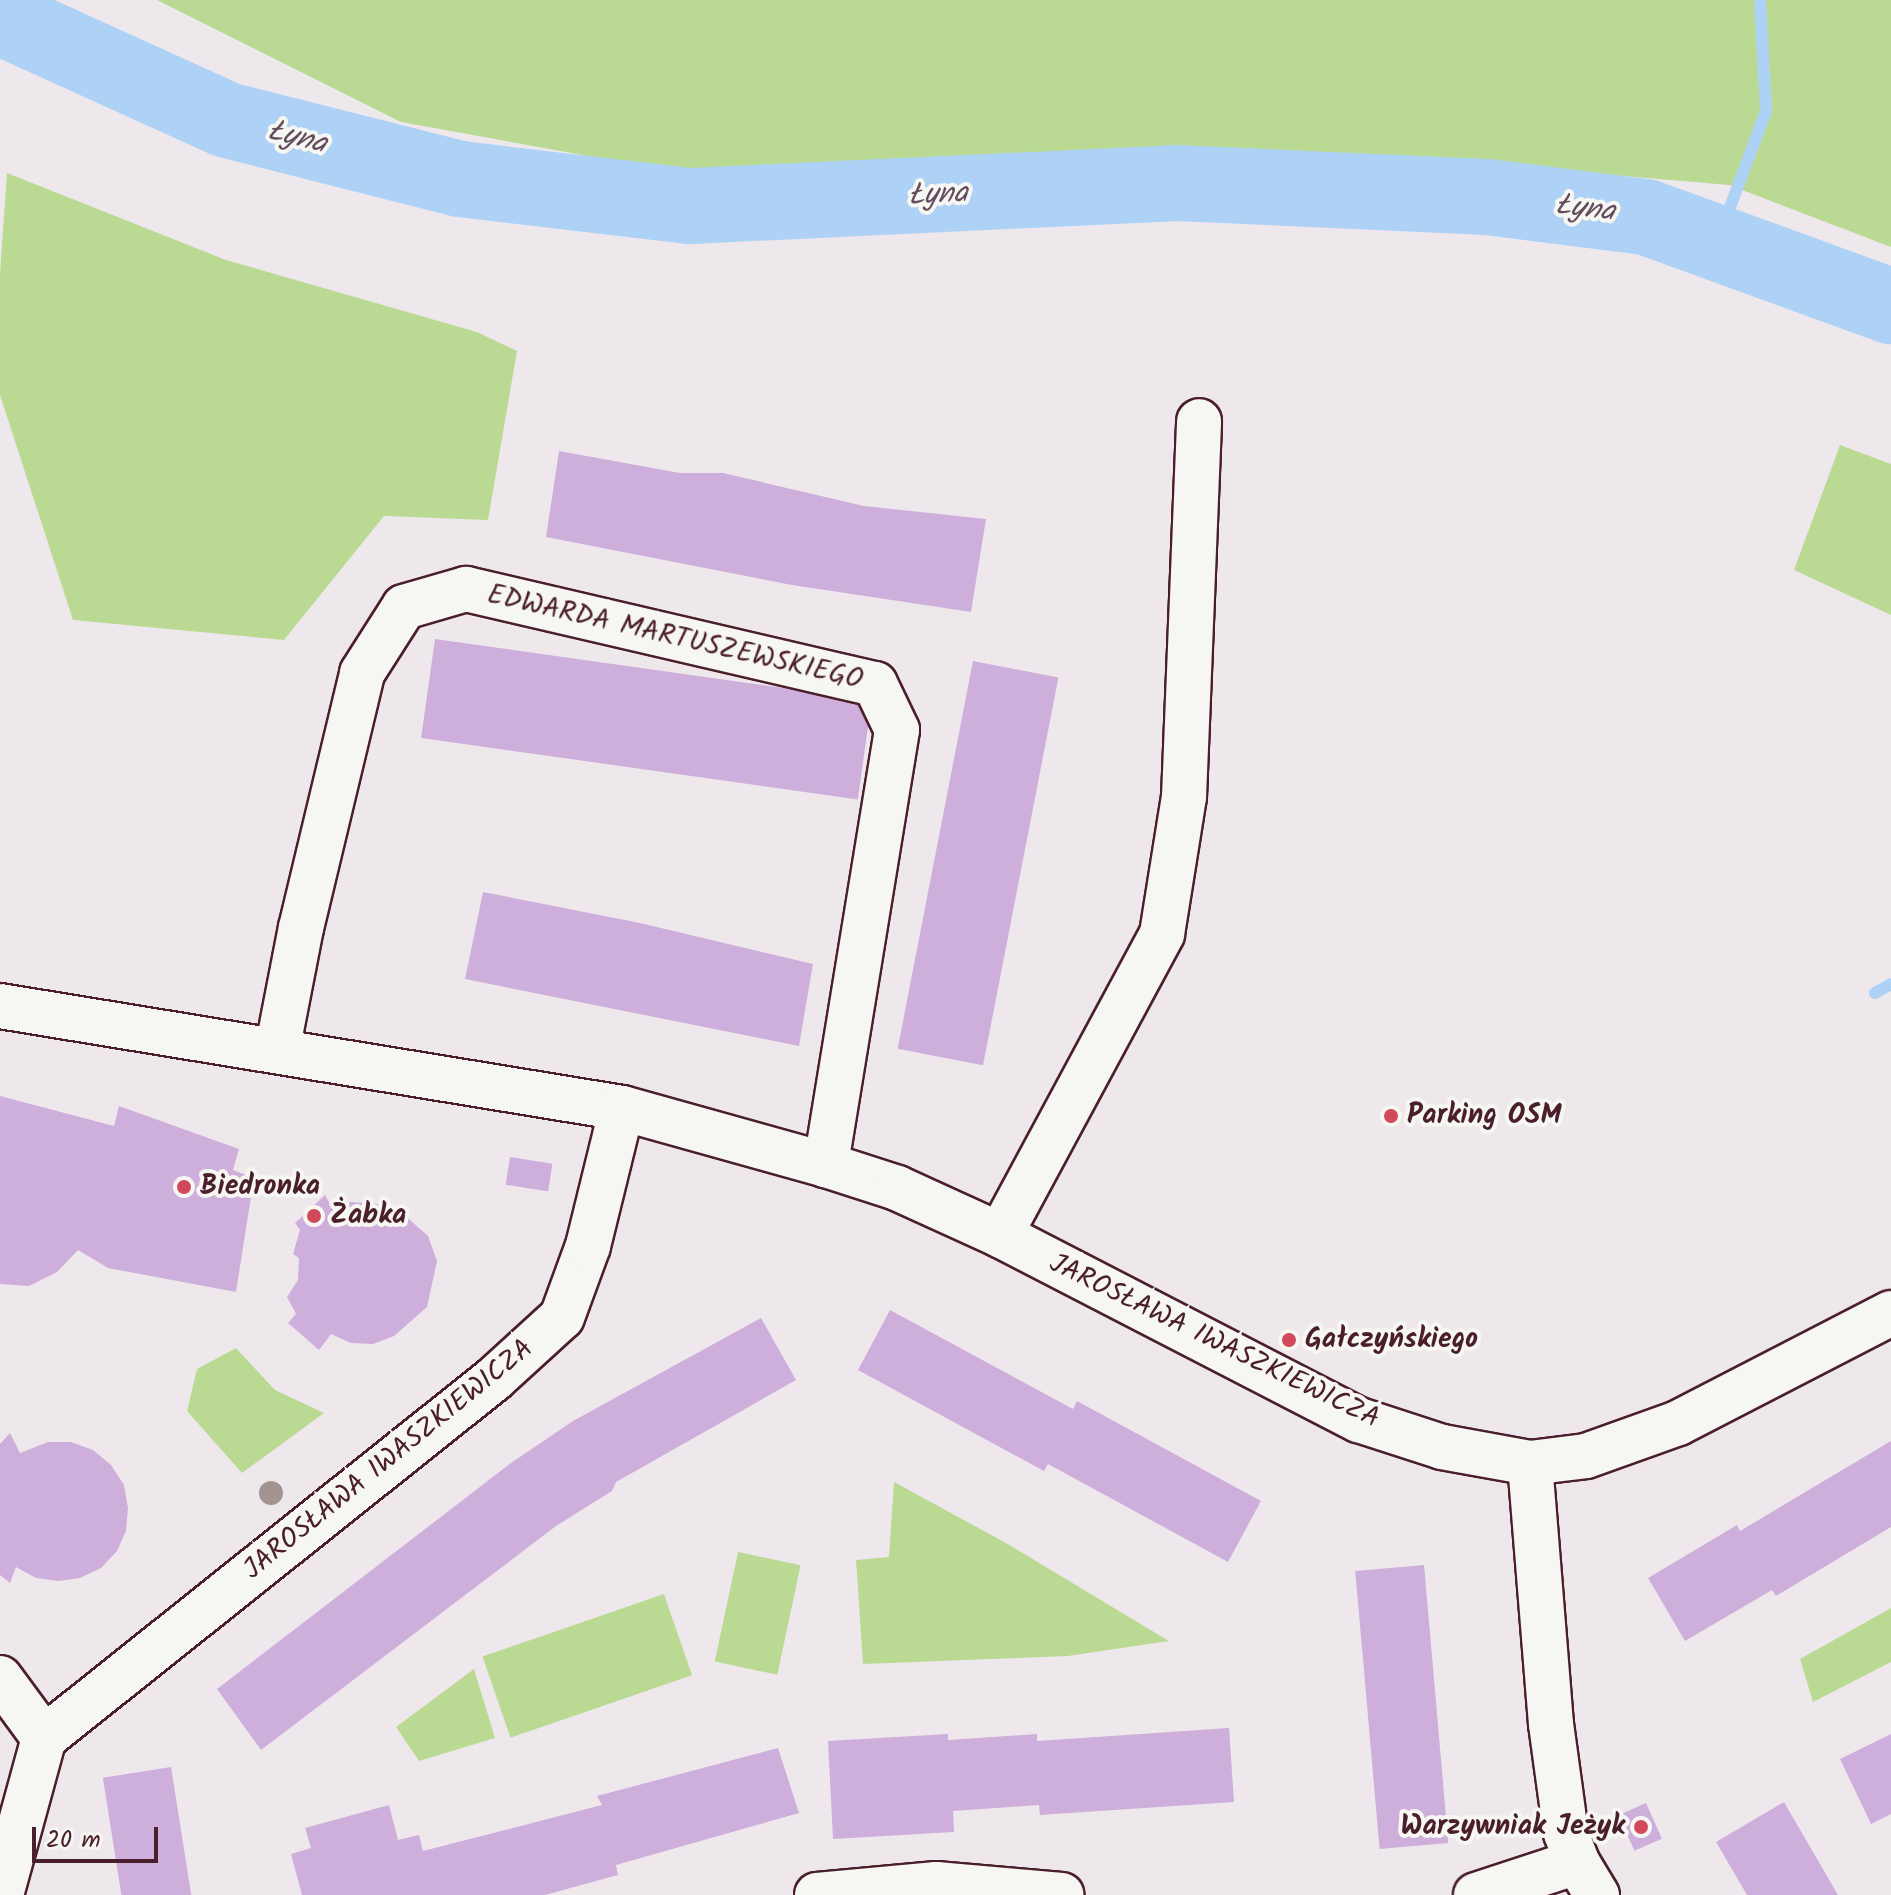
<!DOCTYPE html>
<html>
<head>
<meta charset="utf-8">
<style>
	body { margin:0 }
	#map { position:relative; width:1891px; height:1895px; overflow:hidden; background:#eee8ed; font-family:Kalam,sans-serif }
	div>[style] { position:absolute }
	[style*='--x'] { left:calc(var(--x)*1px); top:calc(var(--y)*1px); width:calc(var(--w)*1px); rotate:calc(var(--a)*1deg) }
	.green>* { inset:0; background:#bada93; transform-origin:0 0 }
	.stream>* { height:12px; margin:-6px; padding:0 6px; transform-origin:6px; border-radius:6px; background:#aed2f6 }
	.river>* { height:76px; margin:-38px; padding:0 38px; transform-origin:38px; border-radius:38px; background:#aed2f6 }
	.building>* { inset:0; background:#ceafdb; transform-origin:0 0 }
	.roads { filter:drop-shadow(2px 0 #4a1f2b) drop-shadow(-2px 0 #4a1f2b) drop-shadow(0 2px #4a1f2b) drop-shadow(0 -2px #4a1f2b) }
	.minor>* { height:44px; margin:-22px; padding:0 22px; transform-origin:22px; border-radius:22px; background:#f6f6f2 }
	.trees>* { width:24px; height:24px; margin:-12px; border-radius:50%; background:#a39391 }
	.dots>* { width:22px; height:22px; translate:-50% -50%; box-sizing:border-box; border:4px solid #f6f6f2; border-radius:50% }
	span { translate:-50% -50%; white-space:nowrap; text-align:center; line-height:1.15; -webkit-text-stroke:8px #f6f6f2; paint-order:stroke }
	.street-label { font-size:28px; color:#4a1f2b }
	.poi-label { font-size:28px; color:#4a1f2b; font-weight:700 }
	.left { translate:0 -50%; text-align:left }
	.right { translate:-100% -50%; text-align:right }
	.water-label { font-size:30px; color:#634c5e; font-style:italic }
	.scale { position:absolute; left:32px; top:1827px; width:126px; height:36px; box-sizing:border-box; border:4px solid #4a1f2b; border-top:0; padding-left:10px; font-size:24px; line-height:28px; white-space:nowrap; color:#4a1f2b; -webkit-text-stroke:6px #f6f6f2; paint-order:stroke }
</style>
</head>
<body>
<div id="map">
	<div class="green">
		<div style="clip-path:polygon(157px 0,1891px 0,1891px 247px,1729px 185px,1566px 171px,721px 180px,401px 122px)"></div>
		<div style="clip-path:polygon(7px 173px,226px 260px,477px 332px,517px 351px,488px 520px,384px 516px,284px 640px,73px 620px,0 395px,0 274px)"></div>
		<div style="clip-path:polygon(1840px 445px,1891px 464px,1891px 615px,1794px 570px)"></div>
		<div style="clip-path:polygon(236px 1348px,275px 1390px,324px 1413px,242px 1473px,187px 1411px,197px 1369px)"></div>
		<div style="clip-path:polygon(894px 1482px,1006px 1543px,1169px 1641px,1068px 1656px,863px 1664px,856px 1560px,889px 1557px)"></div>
		<div style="left:738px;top:1552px;width:64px;height:112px;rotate:12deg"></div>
		<div style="left:664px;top:1594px;width:86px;height:192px;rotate:71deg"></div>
		<div style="clip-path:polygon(1891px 1608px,1891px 1662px,1813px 1702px,1800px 1659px)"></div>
		<div style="clip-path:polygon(474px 1669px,495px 1738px,419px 1761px,396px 1727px)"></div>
	</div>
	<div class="stream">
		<div style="--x:1717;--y:242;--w:140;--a:-69.5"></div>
		<div style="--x:1766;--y:111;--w:111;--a:-93.1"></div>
		<div style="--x:1875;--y:993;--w:18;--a:-29"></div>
	</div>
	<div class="river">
		<div style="--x:0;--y:17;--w:249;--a:24.4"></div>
		<div style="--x:227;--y:120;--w:240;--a:14.2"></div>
		<div style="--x:460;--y:179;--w:233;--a:6.7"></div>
		<div style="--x:691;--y:206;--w:487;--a:-2.7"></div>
		<div style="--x:1177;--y:183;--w:310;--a:2.6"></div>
		<div style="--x:1487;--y:197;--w:160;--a:7.2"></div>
		<div style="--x:1646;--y:217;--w:261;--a:20"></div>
	</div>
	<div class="building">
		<div style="clip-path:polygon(559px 451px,680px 473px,723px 473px,864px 506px,986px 519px,971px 612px,792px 585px,546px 537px)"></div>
		<div style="left:435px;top:639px;width:441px;height:100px;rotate:8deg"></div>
		<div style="left:973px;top:661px;width:87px;height:395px;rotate:11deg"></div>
		<div style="clip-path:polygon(483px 892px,640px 923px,813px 964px,799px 1046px,465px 979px)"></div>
		<div style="clip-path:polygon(0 1096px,114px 1126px,119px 1106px,239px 1149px,233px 1170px,254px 1178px,236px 1292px,108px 1268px,78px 1250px,57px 1272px,29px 1286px,0 1284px)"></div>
		<div style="left:510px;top:1157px;width:43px;height:28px;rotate:9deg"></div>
		<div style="clip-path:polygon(325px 1195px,333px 1209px,351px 1202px,393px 1205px,428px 1236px,437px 1261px,427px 1307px,394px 1336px,373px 1344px,351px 1343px,331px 1334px,319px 1350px,288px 1323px,296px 1314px,287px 1297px,298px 1280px,299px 1258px,293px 1254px,300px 1230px,295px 1223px)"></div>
		<div style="clip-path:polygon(890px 1310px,1073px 1409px,1077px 1401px,1261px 1501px,1228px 1562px,1048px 1464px,1044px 1471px,858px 1370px)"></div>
		<div style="clip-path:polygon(761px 1318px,796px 1380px,616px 1482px,612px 1491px,556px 1526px,261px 1750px,217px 1689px,511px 1463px,573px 1421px)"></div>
		<div style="clip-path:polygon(10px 1433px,20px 1453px,48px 1442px,71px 1442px,93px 1450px,111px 1465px,124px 1485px,128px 1508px,126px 1531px,117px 1551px,101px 1568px,80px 1578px,58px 1581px,36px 1578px,16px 1567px,10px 1583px,0 1575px,0 1444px)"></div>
		<div style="clip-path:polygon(1891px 1441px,1891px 1527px,1776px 1596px,1772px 1590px,1685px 1641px,1648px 1578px,1737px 1525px,1740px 1531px)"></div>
		<div style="left:1424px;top:1565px;width:279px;height:69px;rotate:85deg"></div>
		<div style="clip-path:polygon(1229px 1728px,1234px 1802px,1040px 1815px,1039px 1805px,953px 1811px,954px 1832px,833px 1839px,828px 1741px,948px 1734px,948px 1740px,1037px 1734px,1037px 1741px)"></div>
		<div style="clip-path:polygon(1891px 1734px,1891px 1814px,1871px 1824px,1840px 1759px)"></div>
		<div style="clip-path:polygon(778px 1748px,799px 1813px,616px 1865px,618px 1875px,545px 1895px,302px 1895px,291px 1854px,311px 1848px,305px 1828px,389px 1805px,398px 1840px,419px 1835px,423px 1851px,602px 1805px,597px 1796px)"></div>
		<div style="left:171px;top:1767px;width:130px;height:69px;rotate:81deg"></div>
		<div style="clip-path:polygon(1784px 1802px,1838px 1895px,1747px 1895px,1716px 1842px)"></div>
		<div style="left:1646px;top:1803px;width:39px;height:30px;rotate:66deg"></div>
	</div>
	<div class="roads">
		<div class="minor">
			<div style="--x:0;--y:1006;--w:630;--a:9.31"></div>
			<div style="--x:622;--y:1108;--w:212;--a:15.6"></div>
			<div style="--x:826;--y:1165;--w:75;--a:17.9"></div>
			<div style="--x:897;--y:1188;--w:113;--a:24.5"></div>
			<div style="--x:1000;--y:1235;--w:404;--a:27.3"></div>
			<div style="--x:1359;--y:1420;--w:87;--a:18"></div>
			<div style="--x:1442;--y:1447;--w:89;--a:10.3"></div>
			<div style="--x:1530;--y:1463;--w:56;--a:-7.1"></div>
			<div style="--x:1586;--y:1456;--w:98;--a:-19.7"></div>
			<div style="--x:1678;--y:1423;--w:240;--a:-27.3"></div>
			<div style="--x:277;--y:1051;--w:125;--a:-79"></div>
			<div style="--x:301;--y:928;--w:262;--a:-76.5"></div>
			<div style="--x:362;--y:673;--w:78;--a:-57.5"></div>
			<div style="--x:404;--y:607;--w:65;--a:-16.2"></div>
			<div style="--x:466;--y:589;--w:420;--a:13.1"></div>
			<div style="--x:875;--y:684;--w:51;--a:64.4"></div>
			<div style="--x:897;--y:730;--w:441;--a:99.3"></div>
			<div style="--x:1000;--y:1235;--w:342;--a:-61.7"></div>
			<div style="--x:1162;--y:934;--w:139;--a:-80.9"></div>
			<div style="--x:1184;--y:797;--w:376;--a:-87.7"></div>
			<div style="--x:1530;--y:1463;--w:262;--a:85.4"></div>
			<div style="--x:1551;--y:1724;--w:110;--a:82.2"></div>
			<div style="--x:1566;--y:1833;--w:31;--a:69"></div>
			<div style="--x:1577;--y:1862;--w:39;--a:59"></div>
			<div style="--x:0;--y:1678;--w:74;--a:53.7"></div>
			<div style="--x:1;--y:1895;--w:163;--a:-74.7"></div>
			<div style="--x:44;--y:1738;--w:576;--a:-38.58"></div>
			<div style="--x:494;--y:1379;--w:92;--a:-42.4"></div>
			<div style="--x:562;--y:1317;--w:76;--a:-69.9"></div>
			<div style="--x:588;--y:1246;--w:142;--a:-76.2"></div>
			<div style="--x:817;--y:1895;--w:120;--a:-5.3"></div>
			<div style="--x:936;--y:1884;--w:126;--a:5"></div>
			<div style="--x:1476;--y:1895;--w:106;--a:-18.1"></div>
		</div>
	</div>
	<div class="trees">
		<div style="left:271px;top:1493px"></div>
	</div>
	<div class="dots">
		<div style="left:1391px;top:1116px;background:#d1495b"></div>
		<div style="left:184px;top:1187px;background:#d1495b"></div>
		<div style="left:314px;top:1216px;background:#d1495b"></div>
		<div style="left:1289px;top:1340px;background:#d1495b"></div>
		<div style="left:1641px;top:1827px;background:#d1495b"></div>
	</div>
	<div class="street-label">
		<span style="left:675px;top:638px;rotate:13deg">EDWARDA MARTUSZEWSKIEGO</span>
		<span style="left:1214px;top:1342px;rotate:26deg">JAROSŁAWA IWASZKIEWICZA</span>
		<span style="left:389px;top:1460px;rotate:-39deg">JAROSŁAWA IWASZKIEWICZA</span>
	</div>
	<div class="poi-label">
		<span class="left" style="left:1407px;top:1116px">Parking OSM</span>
		<span class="left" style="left:200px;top:1187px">Biedronka</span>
		<span class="left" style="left:330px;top:1216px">Żabka</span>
		<span class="left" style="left:1305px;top:1340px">Gałczyńskiego</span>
		<span class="right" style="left:1625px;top:1827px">Warzywniak Jeżyk</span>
	</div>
	<div class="water-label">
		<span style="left:297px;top:138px;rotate:14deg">Łyna</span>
		<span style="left:938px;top:195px;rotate:-3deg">Łyna</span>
		<span style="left:1585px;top:209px;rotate:7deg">Łyna</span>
	</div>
	<div class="scale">20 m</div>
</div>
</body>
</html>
